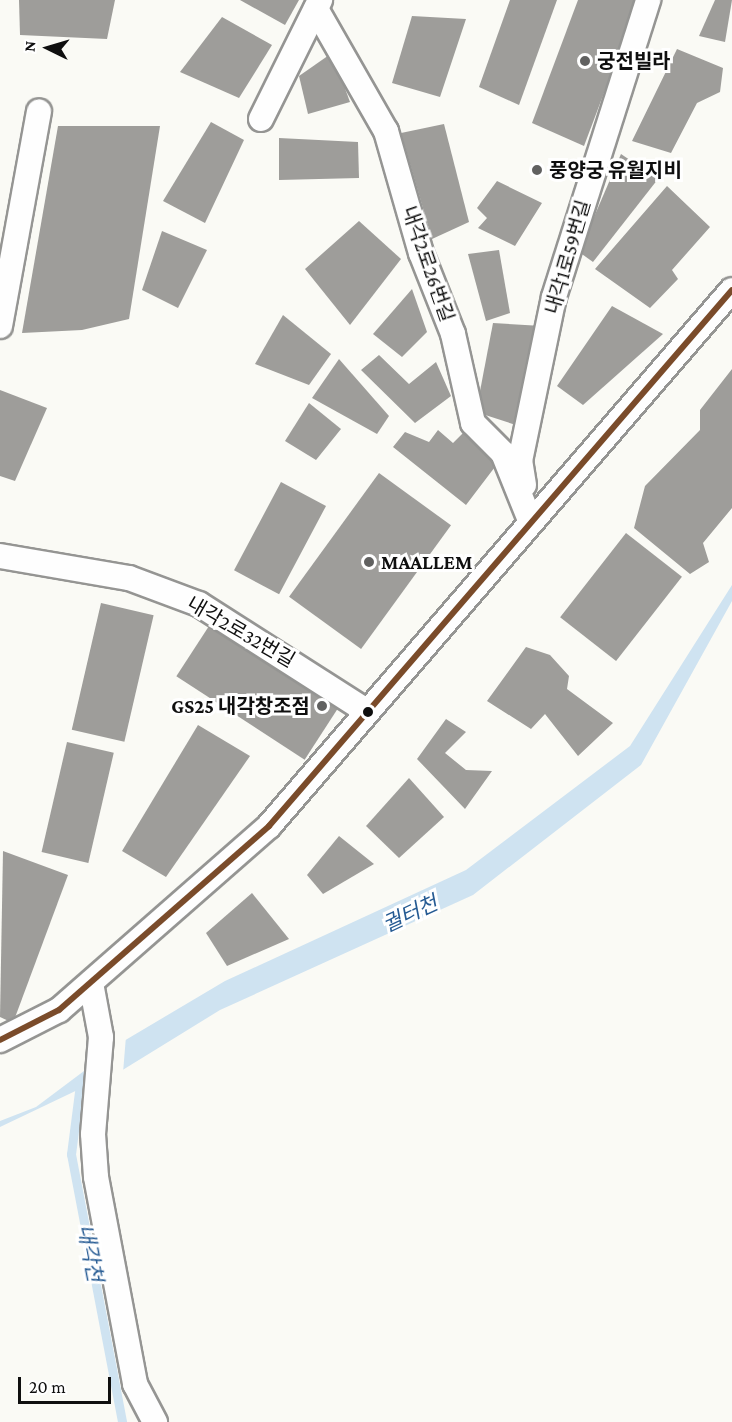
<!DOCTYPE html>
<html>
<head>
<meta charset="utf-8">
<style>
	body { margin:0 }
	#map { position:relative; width:732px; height:1422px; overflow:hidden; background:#fafaf5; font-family:"Crimson Pro","Noto Sans KR",serif }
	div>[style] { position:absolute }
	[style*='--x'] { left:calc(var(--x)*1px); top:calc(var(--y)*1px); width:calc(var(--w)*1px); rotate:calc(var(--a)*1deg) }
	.water>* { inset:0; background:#cfe3f1 }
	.pier>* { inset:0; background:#fafaf5 }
	.stream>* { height:9px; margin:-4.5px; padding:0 4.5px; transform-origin:4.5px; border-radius:4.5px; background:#cfe3f1 }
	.building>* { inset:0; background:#9e9d9a; transform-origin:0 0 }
	.roads { filter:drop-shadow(2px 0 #959593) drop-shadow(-2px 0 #959593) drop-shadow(0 2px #959593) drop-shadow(0 -2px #959593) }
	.street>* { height:24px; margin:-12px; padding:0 12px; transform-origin:12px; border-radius:12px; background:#fefefe }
	.bus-1>* { height:6px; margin:-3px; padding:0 3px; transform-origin:3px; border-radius:3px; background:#7a4b2a }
	.dots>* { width:16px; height:16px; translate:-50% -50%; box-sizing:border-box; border:3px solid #fff; border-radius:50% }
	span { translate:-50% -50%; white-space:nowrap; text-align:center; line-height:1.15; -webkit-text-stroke:6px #fff; paint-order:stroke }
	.poi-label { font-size:20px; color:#0f0f0f; font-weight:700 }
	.left { translate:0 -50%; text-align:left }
	.right { translate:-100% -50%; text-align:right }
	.street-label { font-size:20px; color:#0f0f0f }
	.water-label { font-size:21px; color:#265b93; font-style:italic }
	.north { position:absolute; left:18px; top:18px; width:60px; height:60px; -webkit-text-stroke:4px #fff; paint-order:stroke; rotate:275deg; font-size:16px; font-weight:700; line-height:24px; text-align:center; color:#0f0f0f }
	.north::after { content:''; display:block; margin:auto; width:21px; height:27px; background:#0f0f0f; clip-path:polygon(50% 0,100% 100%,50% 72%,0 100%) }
	.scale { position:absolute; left:18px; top:1377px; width:93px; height:27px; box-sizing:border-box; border:3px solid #0f0f0f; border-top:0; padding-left:8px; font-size:18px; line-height:21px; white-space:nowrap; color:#0f0f0f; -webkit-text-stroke:4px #fff; paint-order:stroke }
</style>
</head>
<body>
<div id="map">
	<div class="water">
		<div style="clip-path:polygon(732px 585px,732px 601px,641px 765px,473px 895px,220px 1010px,108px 1079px,107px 1051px,225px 981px,466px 870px,630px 746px)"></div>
		<div style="clip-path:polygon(88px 1068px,88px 1085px,0 1127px,0 1121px,36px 1107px)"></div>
	</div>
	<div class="pier">
		<div style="clip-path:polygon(126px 1036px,123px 1073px,109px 1082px,105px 1048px)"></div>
	</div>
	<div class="stream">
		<div style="--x:80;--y:1084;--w:71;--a:97.3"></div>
		<div style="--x:71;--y:1154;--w:273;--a:79.2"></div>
	</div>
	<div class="building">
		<div style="clip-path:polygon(19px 0,115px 0,107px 39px,20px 35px)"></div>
		<div style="clip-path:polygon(240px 0,299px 0,285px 25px)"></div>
		<div style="clip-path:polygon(510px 0,557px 0,519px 105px,479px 87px)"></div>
		<div style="clip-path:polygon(578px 0,639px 0,584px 146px,532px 123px)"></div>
		<div style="clip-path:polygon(715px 0,732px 0,725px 42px,699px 36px)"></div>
		<div style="clip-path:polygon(412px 16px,466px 19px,440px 97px,392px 83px)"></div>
		<div style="clip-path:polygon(222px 17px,272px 45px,239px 98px,180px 72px)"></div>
		<div style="clip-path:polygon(677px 49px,723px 68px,720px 92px,697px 103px,671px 153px,632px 141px)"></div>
		<div style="clip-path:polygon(332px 53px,350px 102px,308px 114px,299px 76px)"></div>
		<div style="clip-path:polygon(211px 122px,244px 140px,205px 223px,163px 201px)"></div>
		<div style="clip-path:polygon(444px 124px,469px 222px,432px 239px,401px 133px)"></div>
		<div style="clip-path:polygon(58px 126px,160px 126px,129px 319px,82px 330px,22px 333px)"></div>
		<div style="clip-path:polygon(279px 138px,358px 142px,359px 178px,279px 180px)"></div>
		<div style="clip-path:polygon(621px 154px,658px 179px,593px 262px,579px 252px)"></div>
		<div style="clip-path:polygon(497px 181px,542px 203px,515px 246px,478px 228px,487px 218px,477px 208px)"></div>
		<div style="clip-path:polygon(667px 186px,710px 227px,672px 270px,678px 279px,650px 308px,595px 269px)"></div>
		<div style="clip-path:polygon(359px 221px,401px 259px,350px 325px,305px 269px)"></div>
		<div style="clip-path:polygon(162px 231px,207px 250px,178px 308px,142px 290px)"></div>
		<div style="clip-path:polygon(499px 250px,510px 313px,486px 321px,468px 254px)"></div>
		<div style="clip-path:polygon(412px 289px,427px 332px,402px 357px,373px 334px)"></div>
		<div style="clip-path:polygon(612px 306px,663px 334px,583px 405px,557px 386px)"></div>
		<div style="clip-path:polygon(283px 315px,331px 354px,309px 385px,255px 364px)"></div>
		<div style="clip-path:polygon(493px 323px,542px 326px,519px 426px,476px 412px)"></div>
		<div style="clip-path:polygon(379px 355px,409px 384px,436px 362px,451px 396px,415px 423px,361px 370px)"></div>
		<div style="clip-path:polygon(339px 359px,389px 416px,377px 434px,312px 398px)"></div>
		<div style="clip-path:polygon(732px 369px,732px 508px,703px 543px,709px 562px,690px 574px,634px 528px,645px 486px,700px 430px,700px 410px)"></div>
		<div style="clip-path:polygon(0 390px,47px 408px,15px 481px,0 476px)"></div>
		<div style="clip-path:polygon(309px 403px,341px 429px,316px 460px,285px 441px)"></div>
		<div style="clip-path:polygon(467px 429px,501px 459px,466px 505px,393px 447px,405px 432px,429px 442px,438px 430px,453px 443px)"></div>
		<div style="left:379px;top:473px;width:89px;height:153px;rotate:36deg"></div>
		<div style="left:281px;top:482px;width:51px;height:100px;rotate:28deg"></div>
		<div style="left:626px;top:533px;width:71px;height:107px;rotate:38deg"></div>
		<div style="left:101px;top:603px;width:54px;height:130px;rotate:13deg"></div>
		<div style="left:209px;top:626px;width:153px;height:60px;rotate:33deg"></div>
		<div style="clip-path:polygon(526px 647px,550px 655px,569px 676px,567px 689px,613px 723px,578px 756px,545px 714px,531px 729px,487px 701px)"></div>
		<div style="clip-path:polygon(446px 719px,466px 732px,445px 753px,466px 770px,492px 771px,465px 809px,417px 759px)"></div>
		<div style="clip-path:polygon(198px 725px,250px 756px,166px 877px,122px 851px)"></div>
		<div style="left:67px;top:742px;width:48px;height:113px;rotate:13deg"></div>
		<div style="clip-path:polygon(409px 778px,444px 817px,399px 858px,366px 826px)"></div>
		<div style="clip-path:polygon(339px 836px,374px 864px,323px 894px,307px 875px)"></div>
		<div style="clip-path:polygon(3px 851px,68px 875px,13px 1023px,0 1017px)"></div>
		<div style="clip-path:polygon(252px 893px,289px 939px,227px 966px,206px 933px)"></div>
	</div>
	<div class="roads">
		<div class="street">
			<div style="--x:316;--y:9;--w:141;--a:60.2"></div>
			<div style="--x:386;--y:131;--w:127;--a:74"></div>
			<div style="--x:421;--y:253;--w:87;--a:68.4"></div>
			<div style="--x:453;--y:334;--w:91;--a:77.3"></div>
			<div style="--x:473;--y:423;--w:42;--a:45"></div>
			<div style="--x:503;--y:453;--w:72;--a:68.1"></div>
			<div style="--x:261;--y:119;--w:133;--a:-63.6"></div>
			<div style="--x:0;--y:326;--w:218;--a:-79.7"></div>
			<div style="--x:524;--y:485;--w:24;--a:-99"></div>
			<div style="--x:520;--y:461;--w:167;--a:-78.3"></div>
			<div style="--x:554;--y:297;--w:312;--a:-72.4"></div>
			<div style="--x:0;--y:556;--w:131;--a:9.7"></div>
			<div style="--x:129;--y:578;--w:75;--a:20.4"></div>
			<div style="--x:199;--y:604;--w:198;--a:32.6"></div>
			<div style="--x:91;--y:983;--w:55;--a:79.5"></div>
			<div style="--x:101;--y:1037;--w:97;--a:94.7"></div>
			<div style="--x:93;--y:1134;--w:43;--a:86"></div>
			<div style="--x:96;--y:1177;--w:211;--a:79.3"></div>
			<div style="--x:135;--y:1384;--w:43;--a:62.2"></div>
			<div style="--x:0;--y:1040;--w:66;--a:-27"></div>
			<div style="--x:59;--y:1010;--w:279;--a:-41.2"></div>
			<div style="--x:269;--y:826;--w:708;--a:-49.18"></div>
		</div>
	</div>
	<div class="bus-1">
		<div style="--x:0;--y:1040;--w:66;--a:-27"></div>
		<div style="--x:59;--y:1010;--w:279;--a:-41.2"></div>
		<div style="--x:269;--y:826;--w:708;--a:-49.18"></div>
	</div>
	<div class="dots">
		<div style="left:585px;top:61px;background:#616160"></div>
		<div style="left:537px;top:170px;background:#616160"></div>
		<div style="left:369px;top:562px;background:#616160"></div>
		<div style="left:322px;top:706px;background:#616160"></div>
		<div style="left:368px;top:712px;background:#0f0f0f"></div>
	</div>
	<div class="poi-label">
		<span class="left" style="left:597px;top:61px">궁전빌라</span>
		<span class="left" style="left:549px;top:170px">풍양궁 유월지비</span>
		<span class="left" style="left:381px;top:562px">MAALLEM</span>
		<span class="right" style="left:310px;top:706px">GS25 내각창조점</span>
	</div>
	<div class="street-label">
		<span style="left:568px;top:257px;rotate:-74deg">내각1로59번길</span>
		<span style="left:428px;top:264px;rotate:71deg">내각2로26번길</span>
		<span style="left:241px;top:632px;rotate:30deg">내각2로32번길</span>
	</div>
	<div class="water-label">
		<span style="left:410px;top:914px;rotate:-25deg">궐터천</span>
		<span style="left:90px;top:1253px;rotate:79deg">내각천</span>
	</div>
	<div class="north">N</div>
	<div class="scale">20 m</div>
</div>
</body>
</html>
